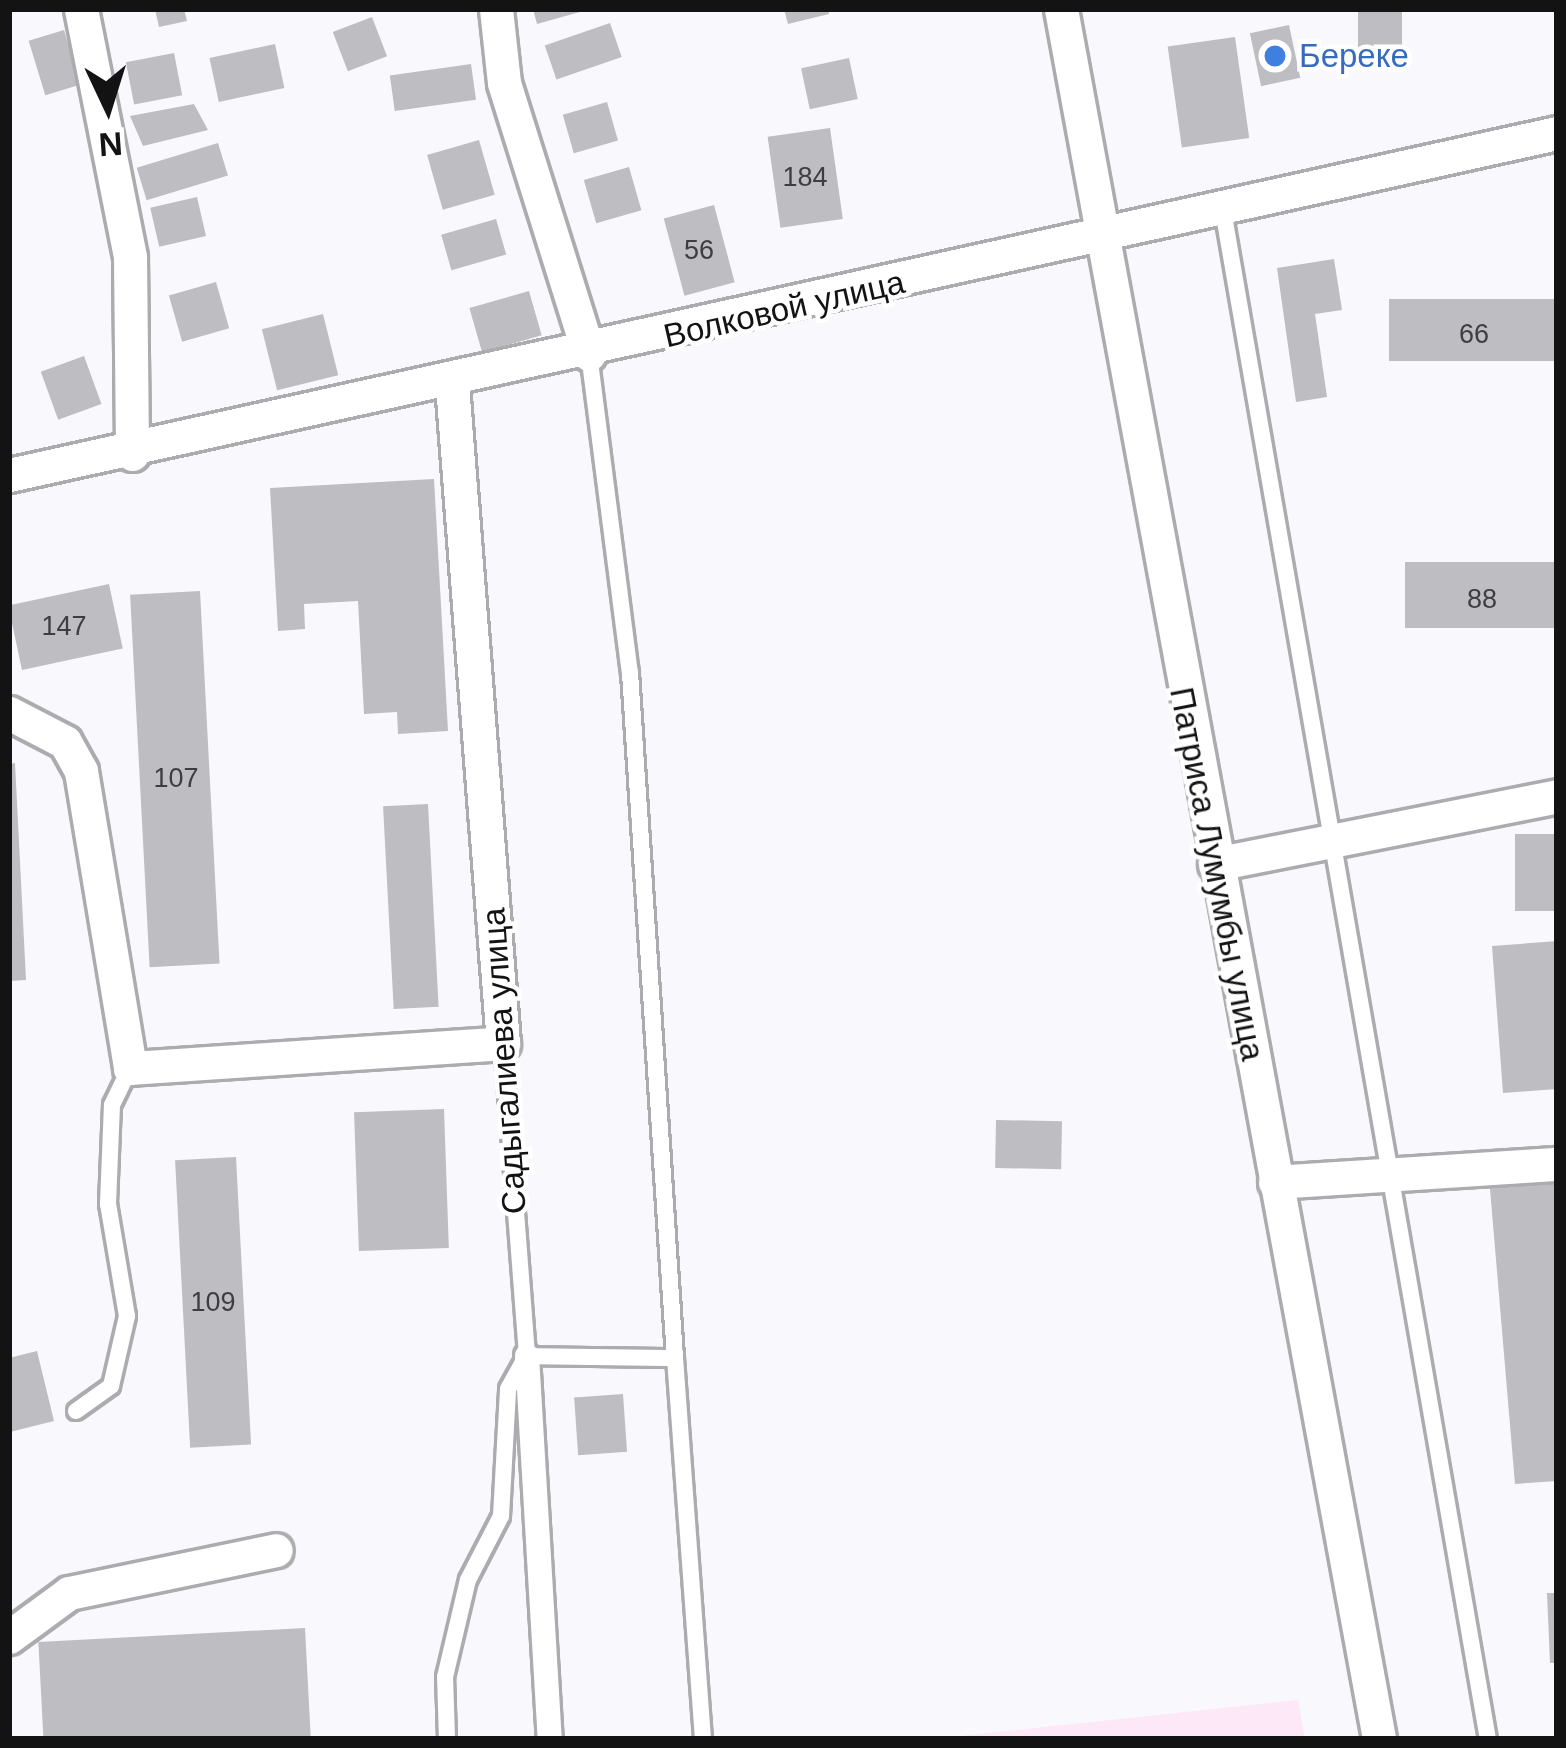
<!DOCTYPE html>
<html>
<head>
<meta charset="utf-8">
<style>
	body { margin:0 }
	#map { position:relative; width:1566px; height:1748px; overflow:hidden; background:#f9f9fd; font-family:Helvetica,sans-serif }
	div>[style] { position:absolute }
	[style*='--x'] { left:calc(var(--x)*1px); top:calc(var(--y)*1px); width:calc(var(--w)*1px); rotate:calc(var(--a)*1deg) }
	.commercial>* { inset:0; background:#fde8f7 }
	.building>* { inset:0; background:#bebec2; transform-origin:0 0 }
	.roads { filter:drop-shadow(3px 0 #acacb0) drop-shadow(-3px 0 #acacb0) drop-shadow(0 3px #acacb0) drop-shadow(0 -3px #acacb0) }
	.service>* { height:16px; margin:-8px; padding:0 8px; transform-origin:8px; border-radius:8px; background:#fff }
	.pedestrian>* { height:24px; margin:-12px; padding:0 12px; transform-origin:12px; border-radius:12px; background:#fff }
	.minor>* { height:33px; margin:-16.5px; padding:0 16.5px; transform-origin:16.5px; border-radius:16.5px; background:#fff }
	.dots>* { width:33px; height:33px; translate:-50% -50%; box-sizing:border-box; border:6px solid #fff; border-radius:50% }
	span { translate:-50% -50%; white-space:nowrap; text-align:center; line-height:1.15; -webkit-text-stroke:9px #fff; paint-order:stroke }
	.number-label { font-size:27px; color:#3e3e40 }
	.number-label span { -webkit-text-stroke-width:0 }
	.shop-label { font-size:33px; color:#366cbe }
	.left { translate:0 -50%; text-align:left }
	.street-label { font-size:33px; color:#131314 }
	.frame { position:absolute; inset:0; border:12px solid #131314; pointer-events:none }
	.north { position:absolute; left:48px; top:48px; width:120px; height:120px; -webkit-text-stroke:9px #fff; paint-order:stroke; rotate:176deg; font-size:33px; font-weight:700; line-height:48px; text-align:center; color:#131314 }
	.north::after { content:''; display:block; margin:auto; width:42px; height:54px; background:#131314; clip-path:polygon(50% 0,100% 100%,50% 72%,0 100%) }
</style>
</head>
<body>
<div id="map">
	<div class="commercial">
		<div style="clip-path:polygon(1298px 1700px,1305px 1739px,932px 1739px)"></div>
	</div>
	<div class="building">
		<div style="clip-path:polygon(155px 9px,184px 9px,187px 21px,159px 27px)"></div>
		<div style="clip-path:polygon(533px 9px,587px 9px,587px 10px,537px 24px)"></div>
		<div style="clip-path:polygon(784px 9px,828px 9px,829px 14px,788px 24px)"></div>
		<div style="left:1358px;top:9px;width:44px;height:53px"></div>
		<div style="left:372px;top:17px;width:42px;height:42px;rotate:69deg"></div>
		<div style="left:610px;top:23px;width:36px;height:69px;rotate:71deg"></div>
		<div style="left:1289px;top:25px;width:54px;height:40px;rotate:78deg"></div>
		<div style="left:64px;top:30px;width:57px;height:37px;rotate:73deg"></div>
		<div style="left:1235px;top:37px;width:102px;height:68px;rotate:82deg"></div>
		<div style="left:275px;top:44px;width:45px;height:67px;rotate:78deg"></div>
		<div style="left:174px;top:53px;width:43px;height:49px;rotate:79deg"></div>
		<div style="left:849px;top:58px;width:42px;height:49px;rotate:78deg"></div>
		<div style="left:471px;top:64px;width:36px;height:82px;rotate:82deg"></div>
		<div style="left:607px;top:102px;width:40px;height:46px;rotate:74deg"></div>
		<div style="clip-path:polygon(194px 104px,208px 130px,143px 146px,130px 116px)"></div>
		<div style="left:830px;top:128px;width:92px;height:63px;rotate:82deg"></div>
		<div style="left:479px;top:140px;width:57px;height:54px;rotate:74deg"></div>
		<div style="left:218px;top:143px;width:34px;height:85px;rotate:73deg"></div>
		<div style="left:629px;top:167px;width:45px;height:47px;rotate:74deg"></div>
		<div style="left:197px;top:197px;width:40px;height:48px;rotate:77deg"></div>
		<div style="left:714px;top:205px;width:80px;height:52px;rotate:75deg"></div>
		<div style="left:496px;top:219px;width:37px;height:57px;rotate:74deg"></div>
		<div style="clip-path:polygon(1334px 259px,1342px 310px,1315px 314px,1327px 397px,1296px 402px,1277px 268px)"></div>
		<div style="left:216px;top:282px;width:48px;height:49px;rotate:74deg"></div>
		<div style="left:529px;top:291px;width:46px;height:62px;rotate:74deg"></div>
		<div style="left:1557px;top:299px;width:62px;height:168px;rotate:90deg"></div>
		<div style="left:323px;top:314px;width:63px;height:63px;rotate:76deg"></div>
		<div style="left:84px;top:356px;width:51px;height:46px;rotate:70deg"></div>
		<div style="clip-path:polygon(434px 479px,448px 731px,398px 734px,397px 712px,364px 714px,358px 601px,304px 604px,305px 629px,278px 631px,270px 488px)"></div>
		<div style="left:1557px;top:562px;width:66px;height:152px;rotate:90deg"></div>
		<div style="left:109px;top:584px;width:66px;height:103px;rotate:78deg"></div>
		<div style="left:200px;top:591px;width:373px;height:70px;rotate:87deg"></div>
		<div style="clip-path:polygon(15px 763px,26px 980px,9px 981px,9px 764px)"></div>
		<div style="left:428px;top:804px;width:203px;height:45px;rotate:87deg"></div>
		<div style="left:1557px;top:834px;width:77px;height:42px;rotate:90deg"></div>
		<div style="clip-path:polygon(1557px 941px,1557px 1089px,1503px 1093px,1492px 946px)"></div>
		<div style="left:444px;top:1109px;width:139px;height:90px;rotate:88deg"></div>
		<div style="left:996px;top:1120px;width:66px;height:48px;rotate:1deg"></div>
		<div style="left:236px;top:1157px;width:288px;height:61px;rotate:87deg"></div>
		<div style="clip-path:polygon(1554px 1172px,1557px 1481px,1515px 1484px,1489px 1177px)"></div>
		<div style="clip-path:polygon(37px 1351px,54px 1421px,10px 1432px,9px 1358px)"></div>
		<div style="left:623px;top:1394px;width:58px;height:49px;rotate:86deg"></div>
		<div style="clip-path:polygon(1547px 1593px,1557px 1593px,1557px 1663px,1550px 1663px)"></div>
		<div style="left:305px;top:1628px;width:111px;height:267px;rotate:87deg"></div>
	</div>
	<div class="roads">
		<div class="service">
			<div style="--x:1223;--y:210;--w:1552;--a:80.17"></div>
			<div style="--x:589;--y:354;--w:322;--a:82.7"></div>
			<div style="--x:630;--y:673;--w:686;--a:86.24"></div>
			<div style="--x:503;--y:1043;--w:314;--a:85.6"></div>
			<div style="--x:527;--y:1356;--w:148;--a:0.8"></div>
			<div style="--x:675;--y:1358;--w:382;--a:85.8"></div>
			<div style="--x:76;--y:1411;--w:43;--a:-35.5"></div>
			<div style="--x:111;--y:1386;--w:72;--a:-77.1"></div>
			<div style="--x:127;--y:1316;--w:114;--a:-99.6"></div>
			<div style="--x:108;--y:1204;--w:99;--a:-87.7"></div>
			<div style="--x:112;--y:1105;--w:41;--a:-64.1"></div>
			<div style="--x:447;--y:1739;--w:62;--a:-91.8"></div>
			<div style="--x:445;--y:1677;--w:100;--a:-76.7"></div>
			<div style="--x:468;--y:1580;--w:72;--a:-62.7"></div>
			<div style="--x:501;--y:1516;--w:127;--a:-86.8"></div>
			<div style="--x:508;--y:1389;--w:37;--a:-61"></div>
		</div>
		<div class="pedestrian">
			<div style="--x:527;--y:1356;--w:384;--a:86.6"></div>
		</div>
		<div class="minor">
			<div style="--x:81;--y:9;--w:253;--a:78.8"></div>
			<div style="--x:130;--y:257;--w:197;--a:89.4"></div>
			<div style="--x:496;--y:9;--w:74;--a:83.8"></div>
			<div style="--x:504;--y:83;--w:284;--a:72.6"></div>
			<div style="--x:1061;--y:9;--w:1759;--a:79.58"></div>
			<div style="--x:9;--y:475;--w:1585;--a:-12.46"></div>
			<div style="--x:9;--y:713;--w:63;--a:27.4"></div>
			<div style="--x:65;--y:742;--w:33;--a:61"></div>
			<div style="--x:81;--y:771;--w:301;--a:80.6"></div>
			<div style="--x:130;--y:1068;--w:374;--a:-3.8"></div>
			<div style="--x:503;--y:1043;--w:661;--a:-94.43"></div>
			<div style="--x:1215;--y:864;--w:349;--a:-11.2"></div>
			<div style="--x:1275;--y:1182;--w:283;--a:-3.7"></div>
			<div style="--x:9;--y:1637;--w:74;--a:-36.3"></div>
			<div style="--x:69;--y:1593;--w:211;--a:-11.7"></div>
		</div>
	</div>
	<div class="dots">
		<div style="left:1275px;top:56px;background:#3f7fe0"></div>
	</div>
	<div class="number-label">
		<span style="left:805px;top:178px">184</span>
		<span style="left:699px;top:251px">56</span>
		<span style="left:1474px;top:335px">66</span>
		<span style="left:1482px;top:600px">88</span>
		<span style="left:64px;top:627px">147</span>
		<span style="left:176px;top:779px">107</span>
		<span style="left:213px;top:1303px">109</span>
	</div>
	<div class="shop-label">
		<span class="left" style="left:1299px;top:56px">Береке</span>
	</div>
	<div class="street-label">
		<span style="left:784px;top:309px;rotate:-13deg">Волковой улица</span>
		<span style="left:1217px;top:874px;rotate:79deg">Патриса Лумумбы улица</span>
		<span style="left:504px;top:1061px;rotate:-94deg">Садыгалиева улица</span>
	</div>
	<div class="frame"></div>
	<div class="north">N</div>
</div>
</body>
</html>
